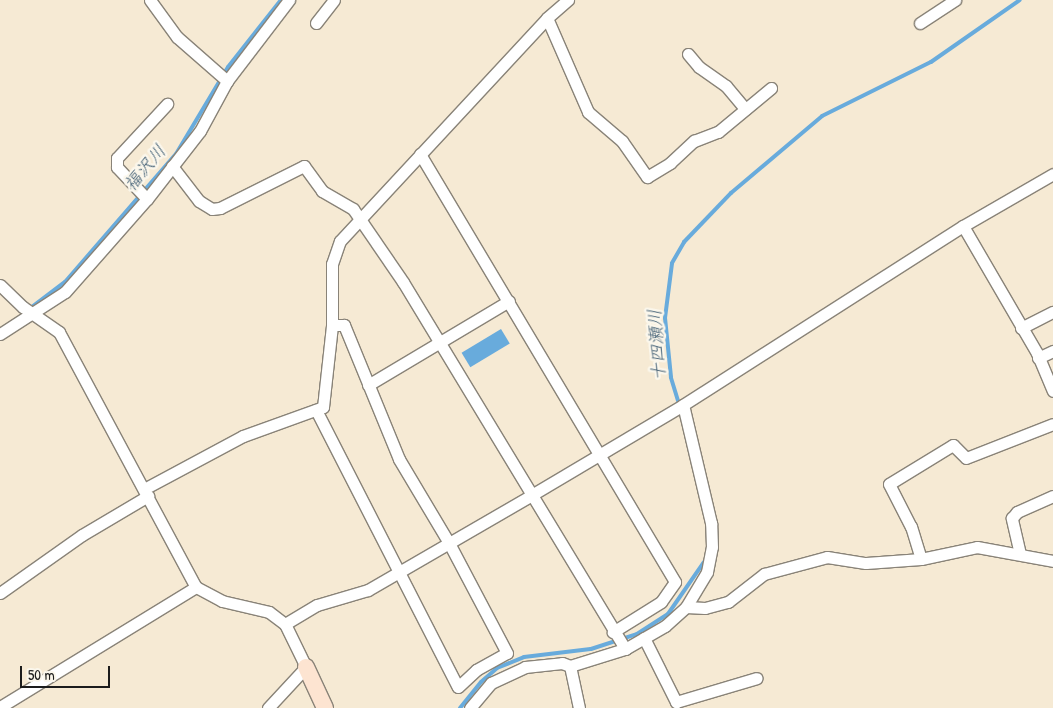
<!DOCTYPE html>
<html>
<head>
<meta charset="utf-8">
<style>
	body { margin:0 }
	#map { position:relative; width:1053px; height:708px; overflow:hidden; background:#f6ead4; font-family:"Patrick Hand","Klee One",sans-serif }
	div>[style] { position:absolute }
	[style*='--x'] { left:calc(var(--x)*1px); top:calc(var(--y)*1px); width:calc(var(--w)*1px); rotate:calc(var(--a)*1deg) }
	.water>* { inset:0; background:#68abdc; transform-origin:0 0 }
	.stream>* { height:4px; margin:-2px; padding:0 2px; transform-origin:2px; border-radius:2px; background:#68abdc }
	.roads { filter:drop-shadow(1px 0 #898378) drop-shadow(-1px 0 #898378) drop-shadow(0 1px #898378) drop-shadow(0 -1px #898378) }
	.street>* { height:11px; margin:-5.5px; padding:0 5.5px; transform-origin:5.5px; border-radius:5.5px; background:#fff }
	.secondary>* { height:16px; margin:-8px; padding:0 8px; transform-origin:8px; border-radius:8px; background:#fde4d1 }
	span { translate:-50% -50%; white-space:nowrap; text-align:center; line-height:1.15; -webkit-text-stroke:5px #fbf7ec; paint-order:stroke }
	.water-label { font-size:18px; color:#3e5c72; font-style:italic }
	.scale { position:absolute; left:20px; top:666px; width:90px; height:22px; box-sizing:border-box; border:2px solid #1c1c1c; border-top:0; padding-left:6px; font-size:15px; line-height:18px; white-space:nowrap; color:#1c1c1c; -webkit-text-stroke:4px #fbf7ec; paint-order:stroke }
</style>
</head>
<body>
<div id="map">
	<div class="water">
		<div style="left:501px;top:329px;width:17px;height:46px;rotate:59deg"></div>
	</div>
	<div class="stream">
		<div style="--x:33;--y:306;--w:40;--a:-37"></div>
		<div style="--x:65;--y:282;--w:169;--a:-49.1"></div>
		<div style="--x:176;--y:154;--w:101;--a:-59.1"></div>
		<div style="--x:228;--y:67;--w:85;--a:-51.7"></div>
		<div style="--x:679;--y:404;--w:28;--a:-107"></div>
		<div style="--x:671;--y:377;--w:59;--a:-95.8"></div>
		<div style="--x:665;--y:318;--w:55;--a:-82.7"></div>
		<div style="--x:672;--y:263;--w:24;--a:-60"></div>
		<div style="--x:684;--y:242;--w:68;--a:-46.2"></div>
		<div style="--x:731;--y:193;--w:119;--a:-40.2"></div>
		<div style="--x:822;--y:116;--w:122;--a:-26.4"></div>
		<div style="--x:931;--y:62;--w:108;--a:-34.9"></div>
		<div style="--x:460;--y:708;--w:33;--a:-51"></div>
		<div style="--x:481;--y:682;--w:21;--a:-41"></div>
		<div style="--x:497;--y:668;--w:29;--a:-22"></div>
		<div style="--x:524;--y:657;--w:67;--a:-6.8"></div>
		<div style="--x:591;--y:649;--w:48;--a:-18.1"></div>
		<div style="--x:637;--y:634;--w:37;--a:-33"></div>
		<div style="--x:668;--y:614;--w:63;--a:-55.3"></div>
	</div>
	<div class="roads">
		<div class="street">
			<div style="--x:150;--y:0;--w:46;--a:53.9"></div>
			<div style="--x:177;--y:37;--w:67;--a:41.3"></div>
			<div style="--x:547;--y:18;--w:103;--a:66.4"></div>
			<div style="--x:588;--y:112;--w:45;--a:40.5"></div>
			<div style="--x:622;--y:141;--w:44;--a:55.2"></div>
			<div style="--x:647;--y:177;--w:27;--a:-31"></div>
			<div style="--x:670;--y:163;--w:33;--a:-43"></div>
			<div style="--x:694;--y:141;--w:26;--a:-21"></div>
			<div style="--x:718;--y:132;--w:69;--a:-39.7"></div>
			<div style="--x:316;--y:23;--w:29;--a:-52"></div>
			<div style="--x:920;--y:23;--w:42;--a:-33.3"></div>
			<div style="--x:688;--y:54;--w:17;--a:50"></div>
			<div style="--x:699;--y:67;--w:33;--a:35"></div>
			<div style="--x:726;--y:86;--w:30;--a:50"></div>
			<div style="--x:420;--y:154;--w:498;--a:59.2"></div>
			<div style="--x:675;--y:582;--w:24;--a:125"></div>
			<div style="--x:661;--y:602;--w:57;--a:148"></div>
			<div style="--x:172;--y:166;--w:44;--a:52.4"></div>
			<div style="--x:199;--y:201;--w:15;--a:32"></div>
			<div style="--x:212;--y:209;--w:8;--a:-7"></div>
			<div style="--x:220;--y:208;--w:94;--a:-26.6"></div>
			<div style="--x:304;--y:166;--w:31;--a:54"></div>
			<div style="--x:322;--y:191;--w:36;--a:30"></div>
			<div style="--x:353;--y:209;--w:88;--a:55.6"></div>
			<div style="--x:403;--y:282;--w:429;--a:58.8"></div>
			<div style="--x:147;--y:199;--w:44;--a:-133.2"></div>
			<div style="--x:117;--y:167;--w:9;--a:-90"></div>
			<div style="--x:117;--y:158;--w:74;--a:-47.2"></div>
			<div style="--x:963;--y:226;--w:147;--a:59.8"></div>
			<div style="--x:1037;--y:353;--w:41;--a:67.2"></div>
			<div style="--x:0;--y:285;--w:32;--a:44"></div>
			<div style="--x:23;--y:307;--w:44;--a:34.8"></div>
			<div style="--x:59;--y:332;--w:289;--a:61.8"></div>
			<div style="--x:196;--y:587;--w:30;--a:28"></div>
			<div style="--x:222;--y:601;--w:48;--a:13.2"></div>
			<div style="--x:269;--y:612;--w:20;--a:37"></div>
			<div style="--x:285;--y:624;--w:48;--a:64"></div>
			<div style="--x:306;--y:667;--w:56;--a:132.8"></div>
			<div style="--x:1021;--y:328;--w:36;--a:-27"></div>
			<div style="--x:0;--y:334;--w:77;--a:-32.9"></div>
			<div style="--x:65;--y:292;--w:124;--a:-48.6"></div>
			<div style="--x:147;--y:199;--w:86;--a:-52.1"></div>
			<div style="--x:200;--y:131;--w:57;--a:-61.6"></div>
			<div style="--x:227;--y:81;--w:102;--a:-52.6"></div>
			<div style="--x:1038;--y:358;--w:17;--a:-25"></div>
			<div style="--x:368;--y:385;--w:164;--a:-30.8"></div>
			<div style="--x:316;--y:410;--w:311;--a:62.9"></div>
			<div style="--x:458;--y:687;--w:25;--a:-43"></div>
			<div style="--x:476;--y:670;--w:35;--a:-29"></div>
			<div style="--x:507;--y:653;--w:124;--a:-117.8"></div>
			<div style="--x:449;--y:543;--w:98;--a:-120.8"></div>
			<div style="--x:399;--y:459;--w:145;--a:-112.3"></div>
			<div style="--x:344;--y:325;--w:12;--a:180"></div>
			<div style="--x:144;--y:489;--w:112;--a:-28.2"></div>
			<div style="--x:243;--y:436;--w:85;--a:-19.9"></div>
			<div style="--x:323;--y:407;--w:82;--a:-83.7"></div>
			<div style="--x:332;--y:325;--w:61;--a:-90"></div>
			<div style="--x:332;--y:264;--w:24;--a:-71"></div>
			<div style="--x:340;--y:241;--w:304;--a:-47.1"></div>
			<div style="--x:547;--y:18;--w:28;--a:-41"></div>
			<div style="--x:1020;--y:554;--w:37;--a:-103"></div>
			<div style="--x:1012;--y:518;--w:8;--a:-50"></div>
			<div style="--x:1017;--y:512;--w:39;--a:-24"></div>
			<div style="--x:921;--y:559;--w:34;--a:-107"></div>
			<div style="--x:911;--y:527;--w:48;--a:-117.1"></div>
			<div style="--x:889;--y:484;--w:75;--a:-31.4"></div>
			<div style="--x:953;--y:445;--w:18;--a:45"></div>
			<div style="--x:966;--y:458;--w:93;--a:-21.3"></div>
			<div style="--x:0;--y:593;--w:100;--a:-35.3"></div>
			<div style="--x:82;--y:535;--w:77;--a:-30.6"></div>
			<div style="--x:686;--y:607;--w:19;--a:3"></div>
			<div style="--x:705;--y:608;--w:24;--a:-15"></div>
			<div style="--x:728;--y:602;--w:46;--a:-37.9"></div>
			<div style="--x:764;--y:574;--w:65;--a:-15.1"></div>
			<div style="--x:827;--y:557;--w:39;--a:9"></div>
			<div style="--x:866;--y:563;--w:55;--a:-4.2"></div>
			<div style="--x:921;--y:559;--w:57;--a:-12.1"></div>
			<div style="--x:977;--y:547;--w:77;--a:10.4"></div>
			<div style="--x:285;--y:624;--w:37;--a:-31"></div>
			<div style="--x:317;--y:605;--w:53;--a:-16.4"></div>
			<div style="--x:368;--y:590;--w:187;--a:-30.1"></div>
			<div style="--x:530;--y:496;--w:178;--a:-30.7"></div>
			<div style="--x:683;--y:405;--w:332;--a:-32.6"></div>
			<div style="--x:963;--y:226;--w:104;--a:-30"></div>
			<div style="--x:644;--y:638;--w:72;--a:63.4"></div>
			<div style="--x:676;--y:702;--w:84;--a:-16.5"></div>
			<div style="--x:0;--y:707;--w:230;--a:-31.5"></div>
			<div style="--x:470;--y:708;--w:33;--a:-50"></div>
			<div style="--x:491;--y:683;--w:38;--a:-25"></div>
			<div style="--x:525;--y:667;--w:37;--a:-6"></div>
			<div style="--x:562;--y:663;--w:9;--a:21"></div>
			<div style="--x:579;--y:708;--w:43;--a:-102.1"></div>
			<div style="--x:570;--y:666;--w:58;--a:-17.2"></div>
			<div style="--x:625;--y:649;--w:46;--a:-29.9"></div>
			<div style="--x:665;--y:626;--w:28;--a:-42"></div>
			<div style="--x:686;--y:607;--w:41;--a:-59"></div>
			<div style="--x:707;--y:572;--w:25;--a:-79"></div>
			<div style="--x:712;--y:547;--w:24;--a:-92"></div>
			<div style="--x:711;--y:523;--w:121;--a:-103.3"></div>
		</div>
		<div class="secondary">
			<div style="--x:306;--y:667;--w:45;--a:65.1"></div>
		</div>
	</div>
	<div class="water-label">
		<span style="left:145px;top:168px;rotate:-50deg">福沢川</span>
		<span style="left:657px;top:345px;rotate:-94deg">十四瀬川</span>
	</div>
	<div class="scale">50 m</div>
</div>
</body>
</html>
